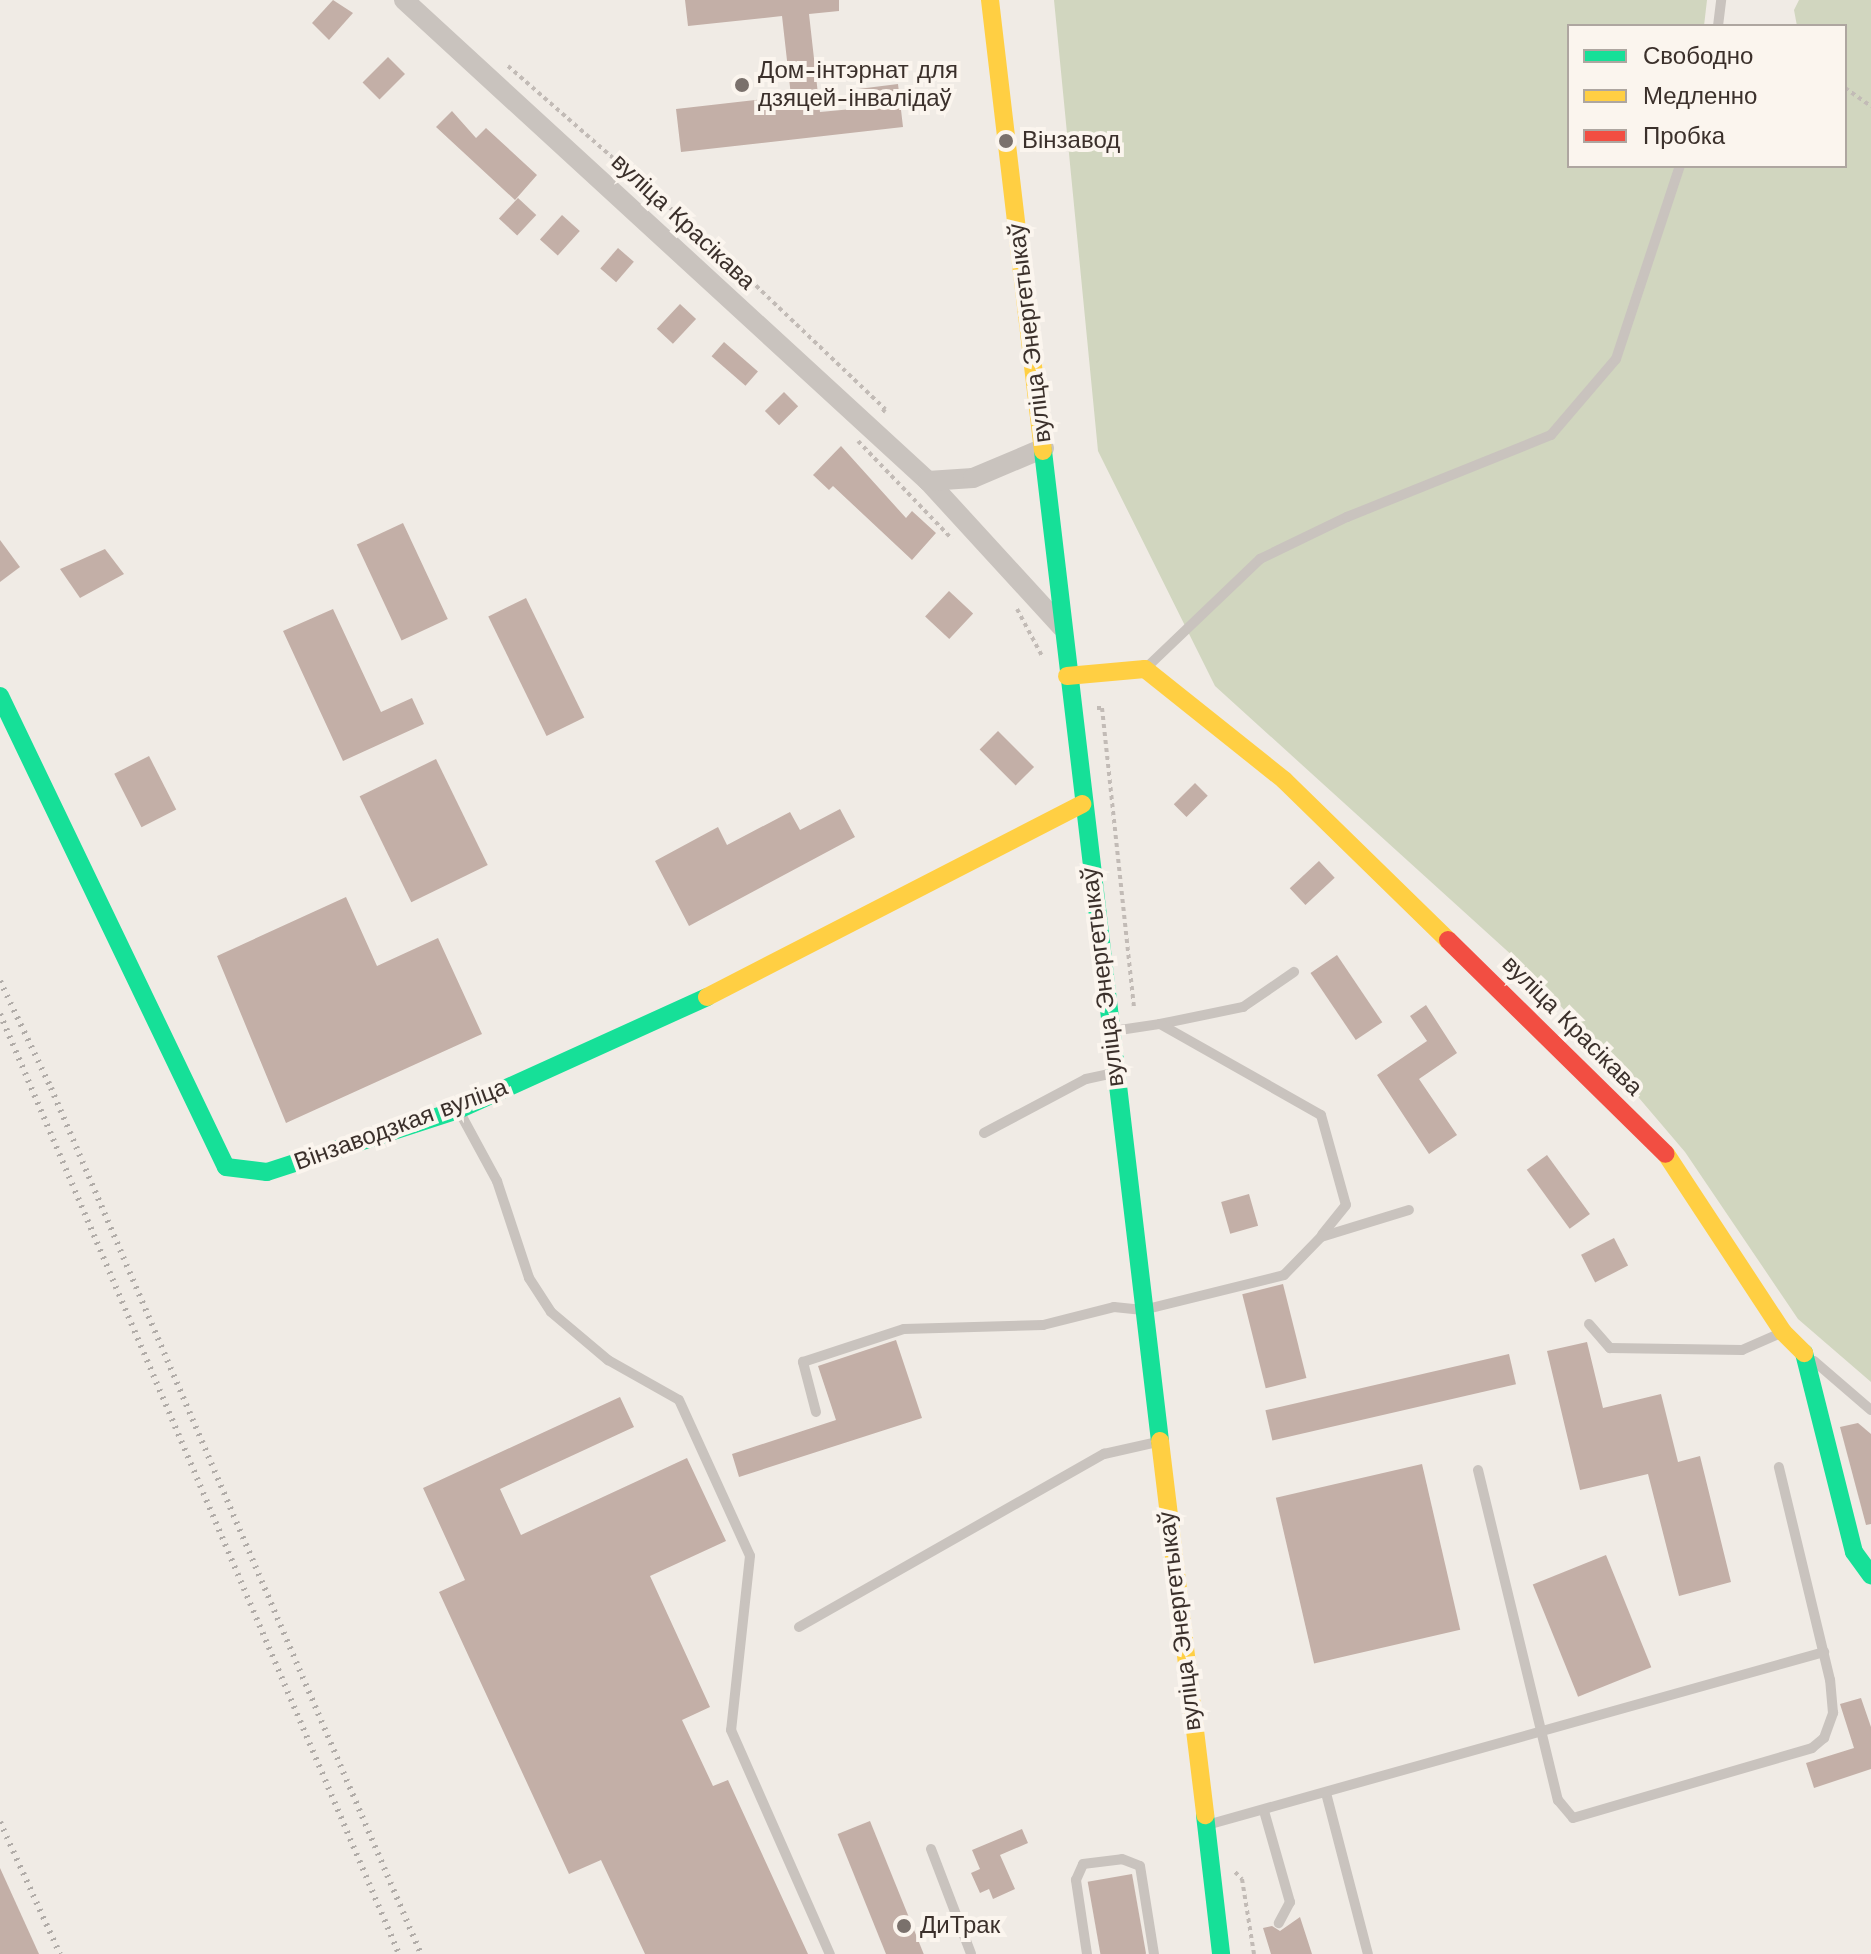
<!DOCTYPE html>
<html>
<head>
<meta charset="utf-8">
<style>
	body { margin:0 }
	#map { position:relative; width:1871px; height:1954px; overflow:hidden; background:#f0ebe5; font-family:"Work Sans",sans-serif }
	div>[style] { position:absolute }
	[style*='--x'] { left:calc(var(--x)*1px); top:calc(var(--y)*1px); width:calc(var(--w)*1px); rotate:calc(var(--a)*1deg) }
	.green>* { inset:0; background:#d1d6bf }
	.building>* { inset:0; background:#c3afa7; transform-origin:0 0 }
	.path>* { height:4px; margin-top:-2px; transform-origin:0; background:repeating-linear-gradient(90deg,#c2bbb6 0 4px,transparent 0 8px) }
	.lane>* { height:10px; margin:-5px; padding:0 5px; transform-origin:5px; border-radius:5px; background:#c9c3be }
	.street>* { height:20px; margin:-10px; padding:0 10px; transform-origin:10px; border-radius:10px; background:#c9c3be }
	.fast>* { height:18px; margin:-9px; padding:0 9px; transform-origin:9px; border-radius:9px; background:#16e098 }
	.slow>* { height:18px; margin:-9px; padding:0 9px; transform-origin:9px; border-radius:9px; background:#ffcf43 }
	.jam>* { height:18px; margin:-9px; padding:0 9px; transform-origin:9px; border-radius:9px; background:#f24e42 }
	.rail>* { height:6px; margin-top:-3px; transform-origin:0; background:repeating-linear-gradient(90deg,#b1aca8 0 2px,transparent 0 8px) }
	.dots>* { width:22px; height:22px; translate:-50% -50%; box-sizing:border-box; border:4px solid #fbf5ee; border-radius:50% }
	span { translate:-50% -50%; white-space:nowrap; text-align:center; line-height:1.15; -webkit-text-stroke:8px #fbf5ee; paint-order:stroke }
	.poi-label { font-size:24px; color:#3b302b }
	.left { translate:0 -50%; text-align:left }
	.street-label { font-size:24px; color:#3b302b }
	.legend { position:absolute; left:1567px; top:24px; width:280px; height:144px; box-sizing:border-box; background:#fbf5ee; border:2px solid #aea6a0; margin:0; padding:10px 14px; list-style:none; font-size:24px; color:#3b302b }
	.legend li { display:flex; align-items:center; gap:16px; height:40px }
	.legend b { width:40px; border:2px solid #aea6a0 }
</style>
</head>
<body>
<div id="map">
	<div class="green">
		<div style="clip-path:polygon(1054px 0,1707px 0,1704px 26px,1569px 26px,1569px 166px,1845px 166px,1845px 26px,1797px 26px,1794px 10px,1799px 0,1871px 0,1871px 1382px,1798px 1319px,1685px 1152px,1536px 977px,1215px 686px,1098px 451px)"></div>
	</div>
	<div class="building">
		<div style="clip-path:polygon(333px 0,353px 13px,329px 40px,312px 23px)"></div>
		<div style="clip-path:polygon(685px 0,839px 0,839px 11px,809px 14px,820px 112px,852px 109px,850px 90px,898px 84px,903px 127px,681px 152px,676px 109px,791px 96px,782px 16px,688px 26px)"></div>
		<div style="left:388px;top:57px;width:24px;height:36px;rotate:45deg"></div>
		<div style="clip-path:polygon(452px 111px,476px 138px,486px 128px,537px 175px,515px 200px,436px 127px)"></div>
		<div style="left:518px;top:198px;width:25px;height:28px;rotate:43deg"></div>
		<div style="left:562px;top:215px;width:24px;height:33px;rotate:42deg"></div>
		<div style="left:618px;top:248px;width:21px;height:27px;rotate:41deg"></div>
		<div style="left:680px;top:304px;width:22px;height:34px;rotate:43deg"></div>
		<div style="left:724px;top:342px;width:45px;height:19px;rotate:41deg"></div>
		<div style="left:784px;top:392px;width:20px;height:27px;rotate:45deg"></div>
		<div style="clip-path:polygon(841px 446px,906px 518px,912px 511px,936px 533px,912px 560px,833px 486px,829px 490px,813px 475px)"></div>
		<div style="left:403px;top:523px;width:106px;height:51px;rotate:65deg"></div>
		<div style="clip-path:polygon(0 540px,20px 567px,0 582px)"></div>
		<div style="clip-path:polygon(105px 549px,124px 574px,80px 598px,60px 569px)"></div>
		<div style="left:949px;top:591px;width:33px;height:35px;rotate:43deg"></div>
		<div style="left:526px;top:598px;width:133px;height:42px;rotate:64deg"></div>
		<div style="clip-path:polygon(333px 609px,381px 712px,412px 698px,424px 724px,343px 761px,283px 631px)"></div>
		<div style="left:998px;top:731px;width:51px;height:26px;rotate:45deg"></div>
		<div style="left:149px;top:756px;width:60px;height:39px;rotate:63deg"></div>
		<div style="left:436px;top:759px;width:118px;height:85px;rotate:64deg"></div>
		<div style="left:1195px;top:783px;width:18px;height:30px;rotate:45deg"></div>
		<div style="clip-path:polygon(840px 809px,855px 837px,689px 926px,655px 861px,718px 827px,727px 845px,790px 812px,800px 830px)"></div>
		<div style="left:1319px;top:861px;width:23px;height:40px;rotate:47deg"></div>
		<div style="clip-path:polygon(346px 897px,377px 966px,438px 938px,482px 1034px,286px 1123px,217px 956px)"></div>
		<div style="left:1337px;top:955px;width:81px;height:32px;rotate:56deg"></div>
		<div style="clip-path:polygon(1426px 1005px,1457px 1053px,1419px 1079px,1457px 1135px,1429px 1154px,1377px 1075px,1427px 1041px,1410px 1016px)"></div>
		<div style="left:1547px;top:1155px;width:73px;height:25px;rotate:54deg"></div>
		<div style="left:1249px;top:1194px;width:33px;height:29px;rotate:74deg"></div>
		<div style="left:1614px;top:1238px;width:31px;height:37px;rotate:63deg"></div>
		<div style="left:1283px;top:1284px;width:97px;height:42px;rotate:76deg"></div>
		<div style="clip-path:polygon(896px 1340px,922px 1418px,739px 1477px,732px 1454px,836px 1420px,818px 1366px)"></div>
		<div style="clip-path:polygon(1587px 1342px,1603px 1408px,1661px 1394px,1678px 1462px,1700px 1456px,1731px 1582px,1679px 1596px,1648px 1474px,1580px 1490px,1547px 1351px)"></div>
		<div style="left:1509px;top:1354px;width:31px;height:250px;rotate:77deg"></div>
		<div style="clip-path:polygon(620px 1397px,634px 1427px,500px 1489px,521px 1535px,687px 1458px,726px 1541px,650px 1576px,710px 1707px,682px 1720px,713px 1786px,728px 1780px,808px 1954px,645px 1954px,601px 1860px,569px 1874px,439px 1592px,465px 1580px,423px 1488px)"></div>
		<div style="clip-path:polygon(1858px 1423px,1871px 1434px,1871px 1524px,1866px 1525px,1840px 1427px)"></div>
		<div style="left:1422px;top:1464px;width:170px;height:150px;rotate:77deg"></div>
		<div style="left:1606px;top:1555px;width:121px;height:79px;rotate:68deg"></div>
		<div style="clip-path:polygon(1861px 1698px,1871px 1727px,1871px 1769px,1814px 1788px,1806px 1763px,1854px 1748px,1840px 1704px)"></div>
		<div style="left:870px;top:1821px;width:144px;height:35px;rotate:68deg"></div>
		<div style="clip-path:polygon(1022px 1829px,1028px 1843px,1000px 1855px,1015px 1889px,993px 1899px,989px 1889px,980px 1893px,971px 1873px,980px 1869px,972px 1850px)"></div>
		<div style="clip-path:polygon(0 1868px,39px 1954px,0 1954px)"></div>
		<div style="left:1132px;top:1874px;width:81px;height:45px;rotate:80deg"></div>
		<div style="clip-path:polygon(1300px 1917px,1312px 1954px,1271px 1954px,1263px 1928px,1272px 1926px,1280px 1931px)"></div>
	</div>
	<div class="path">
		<div style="--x:508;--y:66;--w:291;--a:41.2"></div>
		<div style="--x:727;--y:258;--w:219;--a:43.7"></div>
		<div style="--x:885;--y:409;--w:5;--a:127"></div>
		<div style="--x:1845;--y:88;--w:32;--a:35"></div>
		<div style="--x:858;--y:441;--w:136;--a:46.2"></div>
		<div style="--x:1017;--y:609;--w:55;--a:62"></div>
		<div style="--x:1097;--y:708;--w:5;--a:0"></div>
		<div style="--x:1102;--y:708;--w:303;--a:83.9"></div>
		<div style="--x:1235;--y:1872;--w:10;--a:45"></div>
		<div style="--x:1242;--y:1879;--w:76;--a:80.9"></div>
	</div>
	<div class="lane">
		<div style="--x:1718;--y:26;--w:26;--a:-83"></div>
		<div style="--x:1146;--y:668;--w:158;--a:-43.7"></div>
		<div style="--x:1260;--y:559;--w:97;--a:-25.8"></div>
		<div style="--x:1347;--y:517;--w:220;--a:-21.9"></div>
		<div style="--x:1551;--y:435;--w:100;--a:-49.5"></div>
		<div style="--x:1616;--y:359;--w:203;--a:-71.7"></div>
		<div style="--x:1160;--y:1024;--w:85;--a:-11.6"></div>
		<div style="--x:1243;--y:1007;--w:62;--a:-34.5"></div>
		<div style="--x:1113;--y:1031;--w:48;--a:-8.5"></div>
		<div style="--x:1160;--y:1024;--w:185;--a:29.5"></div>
		<div style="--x:1321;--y:1115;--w:93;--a:74.5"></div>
		<div style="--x:1346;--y:1205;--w:38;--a:129"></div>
		<div style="--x:459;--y:1111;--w:80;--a:61.5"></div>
		<div style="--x:497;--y:1181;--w:102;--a:71.7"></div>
		<div style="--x:529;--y:1278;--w:40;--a:57.1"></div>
		<div style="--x:551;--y:1312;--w:75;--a:40.1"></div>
		<div style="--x:608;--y:1360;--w:81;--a:29.4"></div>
		<div style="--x:679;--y:1400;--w:171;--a:65.5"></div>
		<div style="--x:750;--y:1556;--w:175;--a:96.2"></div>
		<div style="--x:731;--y:1730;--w:245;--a:66.2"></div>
		<div style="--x:984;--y:1133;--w:115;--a:-27.9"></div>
		<div style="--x:1086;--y:1079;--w:29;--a:-12"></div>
		<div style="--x:1589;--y:1324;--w:32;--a:49"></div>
		<div style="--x:1610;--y:1348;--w:132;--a:0.9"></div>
		<div style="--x:1742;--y:1350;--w:43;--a:-23.6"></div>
		<div style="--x:1814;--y:1361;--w:75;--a:40.7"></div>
		<div style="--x:816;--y:1412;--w:52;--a:-104.6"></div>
		<div style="--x:803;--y:1362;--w:106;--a:-18.1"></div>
		<div style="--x:904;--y:1329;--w:139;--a:-1.6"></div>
		<div style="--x:1043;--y:1325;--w:73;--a:-14.2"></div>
		<div style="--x:1114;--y:1307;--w:29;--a:6"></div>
		<div style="--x:1143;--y:1310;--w:145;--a:-13.9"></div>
		<div style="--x:1284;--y:1275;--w:53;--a:-45.8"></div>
		<div style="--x:1321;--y:1237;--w:92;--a:-17.1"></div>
		<div style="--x:1478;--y:1470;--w:340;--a:76.4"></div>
		<div style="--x:1558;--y:1800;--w:23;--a:50"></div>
		<div style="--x:1573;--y:1818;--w:249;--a:-16.3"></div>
		<div style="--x:1812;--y:1748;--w:16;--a:-40"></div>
		<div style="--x:1824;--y:1738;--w:27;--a:-70"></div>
		<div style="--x:1833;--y:1713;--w:33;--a:-95"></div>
		<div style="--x:1830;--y:1680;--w:219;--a:-103.5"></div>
		<div style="--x:799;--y:1627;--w:351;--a:-29.6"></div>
		<div style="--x:1104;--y:1454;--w:54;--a:-12.8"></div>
		<div style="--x:1326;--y:1793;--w:166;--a:75.4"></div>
		<div style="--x:1264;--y:1811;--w:95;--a:74.1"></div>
		<div style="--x:1290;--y:1902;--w:24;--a:118"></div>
		<div style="--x:1207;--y:1825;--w:641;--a:-15.66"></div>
		<div style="--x:931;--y:1849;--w:112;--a:69.1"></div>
		<div style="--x:1087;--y:1954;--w:75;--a:-98.5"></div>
		<div style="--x:1076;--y:1880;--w:17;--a:-66"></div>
		<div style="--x:1083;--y:1864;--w:39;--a:-7"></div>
		<div style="--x:1122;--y:1859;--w:19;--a:21"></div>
		<div style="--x:1140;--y:1866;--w:89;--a:81"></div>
	</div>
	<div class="street">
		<div style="--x:404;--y:0;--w:711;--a:42.55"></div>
		<div style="--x:928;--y:481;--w:198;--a:47.5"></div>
		<div style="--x:928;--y:481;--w:45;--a:-3.8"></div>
		<div style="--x:973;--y:478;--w:77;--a:-22.9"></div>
	</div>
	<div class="fast">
		<div style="--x:1043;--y:451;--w:997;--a:83.26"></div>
		<div style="--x:0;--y:696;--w:522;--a:64.37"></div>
		<div style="--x:226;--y:1167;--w:41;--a:7"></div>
		<div style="--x:267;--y:1172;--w:201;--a:-18"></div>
		<div style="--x:458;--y:1110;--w:273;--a:-24.4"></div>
		<div style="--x:1804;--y:1353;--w:205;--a:75.9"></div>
		<div style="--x:1854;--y:1552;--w:29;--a:54"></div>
		<div style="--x:1205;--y:1815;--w:140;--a:83.4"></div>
	</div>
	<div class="slow">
		<div style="--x:990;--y:0;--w:454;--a:83.3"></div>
		<div style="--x:1067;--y:676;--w:78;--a:-5.1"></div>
		<div style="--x:1145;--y:669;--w:178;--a:38.6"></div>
		<div style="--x:1284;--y:780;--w:229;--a:44.3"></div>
		<div style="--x:707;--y:997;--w:422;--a:-27.2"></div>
		<div style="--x:1666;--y:1154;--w:213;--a:56.7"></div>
		<div style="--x:1783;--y:1332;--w:30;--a:45"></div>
		<div style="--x:1160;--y:1441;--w:377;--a:83.1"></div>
	</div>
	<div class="jam">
		<div style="--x:1448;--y:940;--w:305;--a:44.5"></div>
	</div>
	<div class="rail">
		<div style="--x:0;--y:981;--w:119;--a:64.5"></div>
		<div style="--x:51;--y:1088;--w:942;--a:66.87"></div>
		<div style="--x:0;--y:1014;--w:1021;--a:67"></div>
		<div style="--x:0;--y:1822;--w:145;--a:65.6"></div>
	</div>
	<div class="dots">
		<div style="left:742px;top:85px;background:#7a716c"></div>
		<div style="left:1006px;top:141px;background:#7a716c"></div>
		<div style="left:904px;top:1926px;background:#7a716c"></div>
	</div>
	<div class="poi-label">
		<span class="left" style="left:758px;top:85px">Дом-інтэрнат для<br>дзяцей-інвалідаў</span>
		<span class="left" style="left:1022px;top:141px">Вінзавод</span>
		<span class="left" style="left:920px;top:1926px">ДиТрак</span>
	</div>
	<div class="street-label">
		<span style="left:683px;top:222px;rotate:43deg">вуліца Красікава</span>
		<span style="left:1030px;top:333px;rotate:-97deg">вуліца Энергетыкаў</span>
		<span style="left:1103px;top:977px;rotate:-97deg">вуліца Энергетыкаў</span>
		<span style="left:1572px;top:1026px;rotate:45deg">вуліца Красікава</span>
		<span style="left:401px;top:1125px;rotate:-20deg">Вінзаводзкая вуліца</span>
		<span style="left:1180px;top:1621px;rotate:-97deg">вуліца Энергетыкаў</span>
	</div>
	<ul class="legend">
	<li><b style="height:10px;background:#16e098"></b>Свободно</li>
	<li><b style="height:10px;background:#ffcf43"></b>Медленно</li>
	<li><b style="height:10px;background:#f24e42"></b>Пробка</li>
	</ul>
</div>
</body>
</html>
